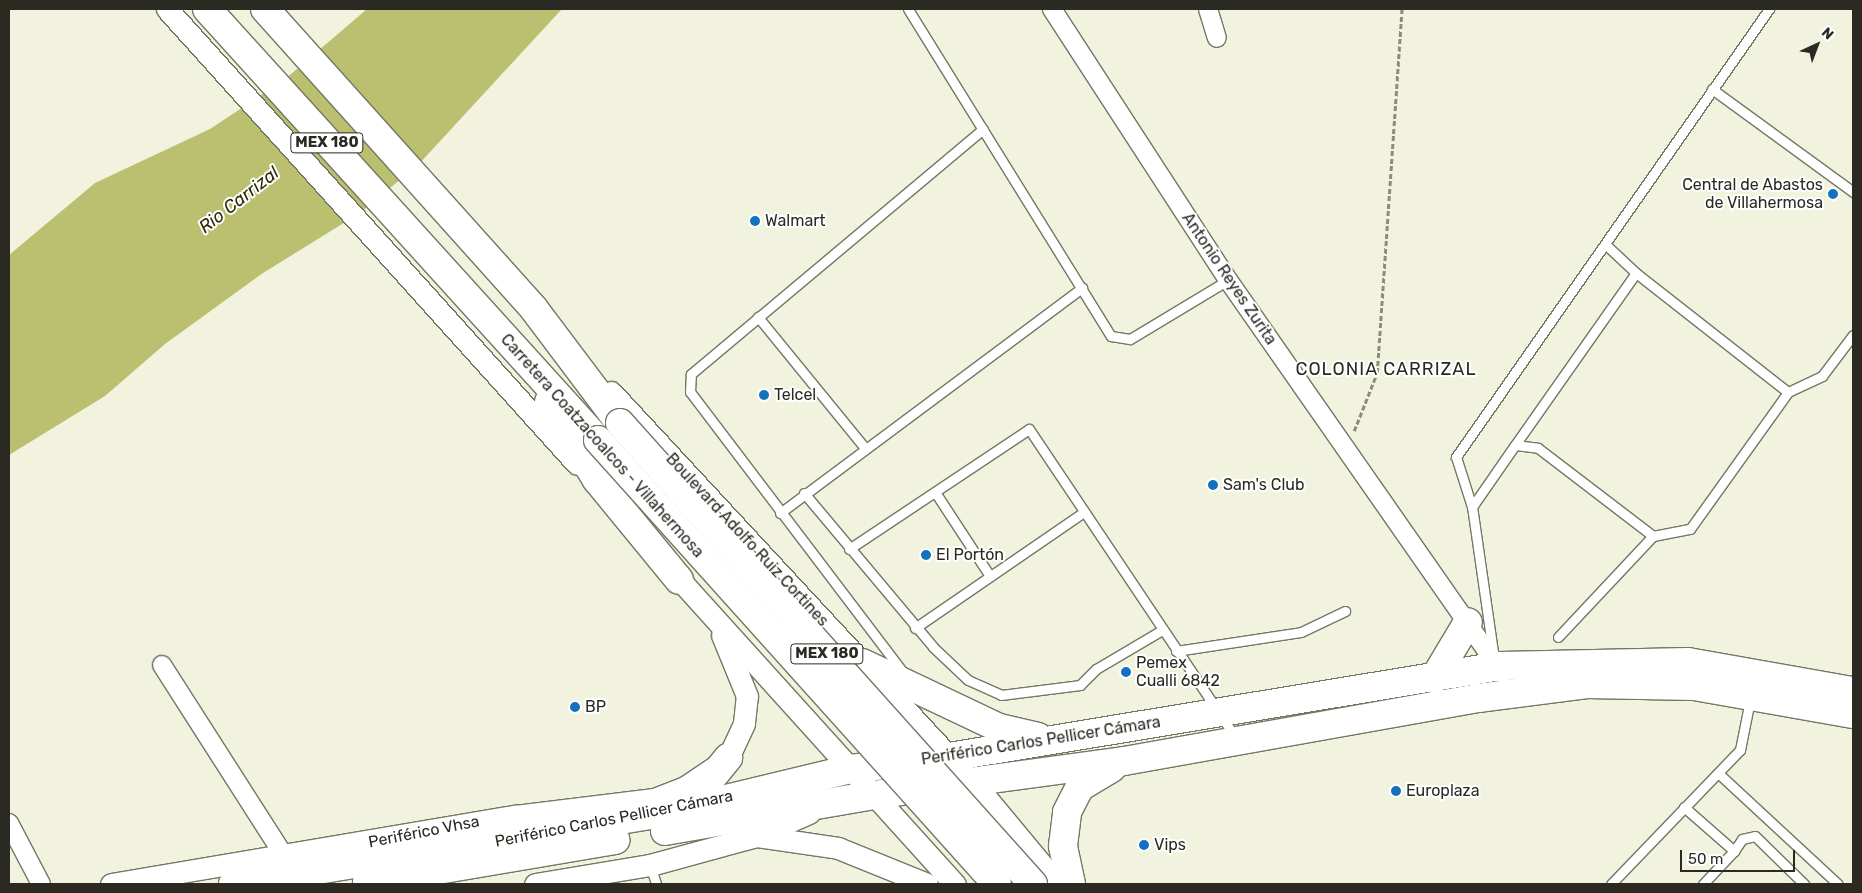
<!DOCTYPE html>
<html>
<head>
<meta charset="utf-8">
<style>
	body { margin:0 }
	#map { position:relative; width:1862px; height:893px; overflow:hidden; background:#f1f3df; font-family:Rubik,sans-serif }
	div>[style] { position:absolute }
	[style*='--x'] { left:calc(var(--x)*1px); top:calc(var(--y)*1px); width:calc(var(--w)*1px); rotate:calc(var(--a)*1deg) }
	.water>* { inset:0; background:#bbc070 }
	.path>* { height:2.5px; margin-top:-1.25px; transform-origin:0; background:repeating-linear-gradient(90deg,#8b8c7e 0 5px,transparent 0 7.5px) }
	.roads { filter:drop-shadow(1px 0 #757765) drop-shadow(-1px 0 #757765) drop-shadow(0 1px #757765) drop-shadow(0 -1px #757765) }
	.service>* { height:9px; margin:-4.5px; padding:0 4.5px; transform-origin:4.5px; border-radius:4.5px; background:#fff }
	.minor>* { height:18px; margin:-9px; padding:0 9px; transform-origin:9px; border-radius:9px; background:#fff }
	.tertiary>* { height:21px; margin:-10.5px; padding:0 10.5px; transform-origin:10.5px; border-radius:10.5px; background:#fff }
	.primary>* { height:28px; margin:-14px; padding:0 14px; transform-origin:14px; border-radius:14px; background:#fff }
	.trunk>* { height:28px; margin:-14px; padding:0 14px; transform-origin:14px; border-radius:14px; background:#fff }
	.bridges { filter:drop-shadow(1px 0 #757765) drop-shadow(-1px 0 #757765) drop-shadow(0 1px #757765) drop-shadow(0 -1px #757765) }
	.trunk-bridge>* { height:28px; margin:-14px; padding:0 14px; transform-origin:14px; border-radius:14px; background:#fff }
	.dots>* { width:14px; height:14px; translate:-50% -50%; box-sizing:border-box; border:2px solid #fff; border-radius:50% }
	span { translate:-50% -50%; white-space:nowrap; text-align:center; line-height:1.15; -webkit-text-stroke:4px #fff; paint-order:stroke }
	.shield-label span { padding:1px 4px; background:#fff; border:1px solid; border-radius:4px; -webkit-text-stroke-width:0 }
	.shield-label { font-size:15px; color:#2a2a23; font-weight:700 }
	.poi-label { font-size:16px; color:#2a2a23 }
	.right { translate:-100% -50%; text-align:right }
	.left { translate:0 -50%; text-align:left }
	.street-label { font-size:16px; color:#2a2a23 }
	.water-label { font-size:18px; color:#2b2d09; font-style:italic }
	.neighbourhood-label { font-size:18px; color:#2a2a23; letter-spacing:1px }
	.frame { position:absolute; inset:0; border:10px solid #2a2a23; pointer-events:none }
	.north { position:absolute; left:1792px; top:20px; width:50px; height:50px; -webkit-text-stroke:4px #fff; paint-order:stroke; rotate:43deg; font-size:14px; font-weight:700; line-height:20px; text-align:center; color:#2a2a23 }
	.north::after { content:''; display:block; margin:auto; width:18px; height:22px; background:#2a2a23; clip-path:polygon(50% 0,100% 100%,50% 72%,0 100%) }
	.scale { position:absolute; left:1680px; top:850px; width:115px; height:22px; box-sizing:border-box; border:2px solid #2a2a23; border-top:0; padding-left:6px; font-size:15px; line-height:18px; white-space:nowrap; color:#2a2a23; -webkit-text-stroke:4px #fff; paint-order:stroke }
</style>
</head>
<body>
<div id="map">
	<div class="water">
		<div style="clip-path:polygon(367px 9px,562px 9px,419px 164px,360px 213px,263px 273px,165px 344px,105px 396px,9px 455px,9px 255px,95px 183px,210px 129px,284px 80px)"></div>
	</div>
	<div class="path">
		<div style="--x:1354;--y:431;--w:62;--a:-68.4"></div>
		<div style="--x:1377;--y:373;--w:365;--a:-86.1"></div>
	</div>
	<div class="roads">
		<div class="service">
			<div style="--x:908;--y:9;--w:385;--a:58.2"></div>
			<div style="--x:1111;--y:336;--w:19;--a:9"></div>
			<div style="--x:1130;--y:339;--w:114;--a:-31"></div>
			<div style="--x:1712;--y:89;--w:175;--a:36.1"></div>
			<div style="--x:1636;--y:273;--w:193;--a:38.1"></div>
			<div style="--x:758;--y:317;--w:169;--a:50.8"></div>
			<div style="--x:1515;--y:445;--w:210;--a:-54.9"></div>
			<div style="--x:1636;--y:273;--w:42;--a:-136.9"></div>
			<div style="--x:935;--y:492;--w:100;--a:56.8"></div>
			<div style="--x:804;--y:493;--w:201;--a:50"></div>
			<div style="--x:933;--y:647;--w:48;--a:43.3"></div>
			<div style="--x:968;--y:680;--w:36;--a:24"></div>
			<div style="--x:1001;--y:695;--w:80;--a:-7.2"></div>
			<div style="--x:1080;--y:685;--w:23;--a:-45"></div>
			<div style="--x:1096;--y:669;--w:77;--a:-30.6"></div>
			<div style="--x:1472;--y:507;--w:75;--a:-55.3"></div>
			<div style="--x:1515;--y:445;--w:23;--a:7"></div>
			<div style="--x:1538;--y:448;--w:145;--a:37.4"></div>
			<div style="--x:780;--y:513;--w:377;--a:-36.7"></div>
			<div style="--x:849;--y:549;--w:216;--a:-33.7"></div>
			<div style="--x:1029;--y:429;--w:371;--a:56.2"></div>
			<div style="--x:915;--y:628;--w:205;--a:-34.5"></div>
			<div style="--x:1558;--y:637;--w:139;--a:-46.8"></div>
			<div style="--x:1653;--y:536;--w:38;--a:-11"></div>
			<div style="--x:1690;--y:529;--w:168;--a:-54.4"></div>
			<div style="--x:1788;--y:392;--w:38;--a:-25"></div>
			<div style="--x:1822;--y:376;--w:51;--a:-52.9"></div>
			<div style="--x:1176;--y:651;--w:126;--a:-8.6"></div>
			<div style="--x:1301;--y:632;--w:49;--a:-25.5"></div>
			<div style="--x:1493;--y:652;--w:147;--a:-98.2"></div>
			<div style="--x:1472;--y:507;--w:52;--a:-107.7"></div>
			<div style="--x:1456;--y:457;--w:547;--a:-55.06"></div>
			<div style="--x:905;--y:675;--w:355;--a:-127.2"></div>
			<div style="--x:690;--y:392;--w:18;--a:-87"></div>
			<div style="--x:691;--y:374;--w:381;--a:-40"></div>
			<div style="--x:1718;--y:773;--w:163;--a:42.8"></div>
			<div style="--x:1684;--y:807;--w:67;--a:41.3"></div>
			<div style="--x:1734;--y:851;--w:14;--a:-56"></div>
			<div style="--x:1742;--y:839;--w:13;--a:-13"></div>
			<div style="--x:1755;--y:836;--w:69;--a:44.4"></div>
			<div style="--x:650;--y:865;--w:20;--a:72"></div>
			<div style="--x:1611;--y:884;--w:186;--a:-46.1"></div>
			<div style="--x:1740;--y:750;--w:51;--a:-78.7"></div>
			<div style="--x:1703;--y:884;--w:45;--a:-46.8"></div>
		</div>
		<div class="minor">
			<div style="--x:1052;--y:9;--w:323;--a:57"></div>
			<div style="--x:1228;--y:280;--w:480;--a:55.1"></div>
			<div style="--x:1208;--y:9;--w:30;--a:73"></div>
			<div style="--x:162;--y:665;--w:223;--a:57.4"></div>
			<div style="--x:9;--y:823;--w:69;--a:62.3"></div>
		</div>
		<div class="tertiary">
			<div style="--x:167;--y:9;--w:612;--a:47.98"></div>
			<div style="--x:611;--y:392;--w:541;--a:47.17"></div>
			<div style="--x:979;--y:789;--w:124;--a:50.3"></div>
			<div style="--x:670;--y:569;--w:425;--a:47.9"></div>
			<div style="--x:757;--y:836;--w:82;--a:8.4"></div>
			<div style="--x:838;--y:848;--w:96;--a:22"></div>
			<div style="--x:111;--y:884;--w:410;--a:-9.6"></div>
			<div style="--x:515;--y:816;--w:140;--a:-7"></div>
			<div style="--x:654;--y:799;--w:33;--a:-21"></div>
			<div style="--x:685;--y:787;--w:52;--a:-34"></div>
			<div style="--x:728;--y:758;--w:38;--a:-65"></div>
			<div style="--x:744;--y:723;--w:27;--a:-84"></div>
			<div style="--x:747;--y:696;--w:66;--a:-112.3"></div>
			<div style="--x:535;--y:884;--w:117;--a:-9.4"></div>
			<div style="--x:650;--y:865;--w:111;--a:-15.2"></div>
			<div style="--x:757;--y:836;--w:57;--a:-23.9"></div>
		</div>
		<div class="primary">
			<div style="--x:862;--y:663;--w:152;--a:25.4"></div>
			<div style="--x:999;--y:728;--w:40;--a:13"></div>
			<div style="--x:1434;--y:679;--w:66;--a:-59.2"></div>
			<div style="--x:677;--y:806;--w:28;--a:-32"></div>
			<div style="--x:701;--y:791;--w:43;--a:-50.7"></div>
			<div style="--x:665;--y:831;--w:211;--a:-9.8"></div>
			<div style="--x:873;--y:795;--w:253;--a:-7.7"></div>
			<div style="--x:1124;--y:761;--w:360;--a:-10.1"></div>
			<div style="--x:1478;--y:698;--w:110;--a:-7.3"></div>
			<div style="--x:1587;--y:684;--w:107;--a:1.1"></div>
			<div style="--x:1694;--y:686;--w:161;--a:10"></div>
			<div style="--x:367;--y:882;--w:252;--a:-9.6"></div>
			<div style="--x:233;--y:884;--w:457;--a:-9.4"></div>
			<div style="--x:684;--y:809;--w:171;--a:-13.5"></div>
			<div style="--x:850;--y:769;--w:100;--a:-6.9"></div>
			<div style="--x:949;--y:757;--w:558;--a:-9.38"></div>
			<div style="--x:1500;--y:666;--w:188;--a:-1.2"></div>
			<div style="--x:1688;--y:662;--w:168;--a:10"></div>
			<div style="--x:1071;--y:884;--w:39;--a:-102"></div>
			<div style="--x:1063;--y:846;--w:34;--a:-83"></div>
			<div style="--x:1067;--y:812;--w:28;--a:-63"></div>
			<div style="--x:1080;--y:787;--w:37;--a:-31"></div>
		</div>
		<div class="trunk">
			<div style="--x:207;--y:9;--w:582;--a:47.79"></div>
			<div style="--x:265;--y:9;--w:403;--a:48.1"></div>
			<div style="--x:534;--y:309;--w:143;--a:53"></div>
			<div style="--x:549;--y:402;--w:92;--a:58.4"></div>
			<div style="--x:597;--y:480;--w:129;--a:50.6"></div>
		</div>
	</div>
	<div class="bridges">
		<div class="trunk-bridge">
			<div style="--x:620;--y:423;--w:619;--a:48.14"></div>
			<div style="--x:598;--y:440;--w:597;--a:48.06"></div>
		</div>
	</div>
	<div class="dots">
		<div style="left:1833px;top:194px;background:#1371bd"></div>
		<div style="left:755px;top:221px;background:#1371bd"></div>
		<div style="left:764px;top:395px;background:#1371bd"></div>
		<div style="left:1213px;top:485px;background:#1371bd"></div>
		<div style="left:926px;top:555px;background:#1371bd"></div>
		<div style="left:1126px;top:672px;background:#1371bd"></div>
		<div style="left:575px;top:707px;background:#1371bd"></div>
		<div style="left:1396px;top:791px;background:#1371bd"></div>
		<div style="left:1144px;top:845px;background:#1371bd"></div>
	</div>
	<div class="shield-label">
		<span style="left:327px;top:143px">MEX 180</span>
		<span style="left:827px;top:654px">MEX 180</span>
	</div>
	<div class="poi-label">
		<span class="right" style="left:1823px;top:194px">Central de Abastos<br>de Villahermosa</span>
		<span class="left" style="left:765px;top:221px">Walmart</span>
		<span class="left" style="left:774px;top:395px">Telcel</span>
		<span class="left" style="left:1223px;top:485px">Sam's Club</span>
		<span class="left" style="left:936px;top:555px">El Portón</span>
		<span class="left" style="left:1136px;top:672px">Pemex<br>Cualli 6842</span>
		<span class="left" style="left:585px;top:707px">BP</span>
		<span class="left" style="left:1406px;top:791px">Europlaza</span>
		<span class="left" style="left:1154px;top:845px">Vips</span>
	</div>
	<div class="street-label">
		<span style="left:1229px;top:279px;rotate:56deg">Antonio Reyes Zurita</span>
		<span style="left:602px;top:446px;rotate:48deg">Carretera Coatzacoalcos - Villahermosa</span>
		<span style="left:747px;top:540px;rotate:47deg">Boulevard Adolfo Ruiz Cortines</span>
		<span style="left:1041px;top:741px;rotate:-9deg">Periférico Carlos Pellicer Cámara</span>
		<span style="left:614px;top:819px;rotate:-11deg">Periférico Carlos Pellicer Cámara</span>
		<span style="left:424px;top:832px;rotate:-11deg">Periférico Vhsa</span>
	</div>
	<div class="water-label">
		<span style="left:239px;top:200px;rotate:-38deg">Rio Carrizal</span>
	</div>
	<div class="neighbourhood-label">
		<span style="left:1386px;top:369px">COLONIA CARRIZAL</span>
	</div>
	<div class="frame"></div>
	<div class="north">N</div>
	<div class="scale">50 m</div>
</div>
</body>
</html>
